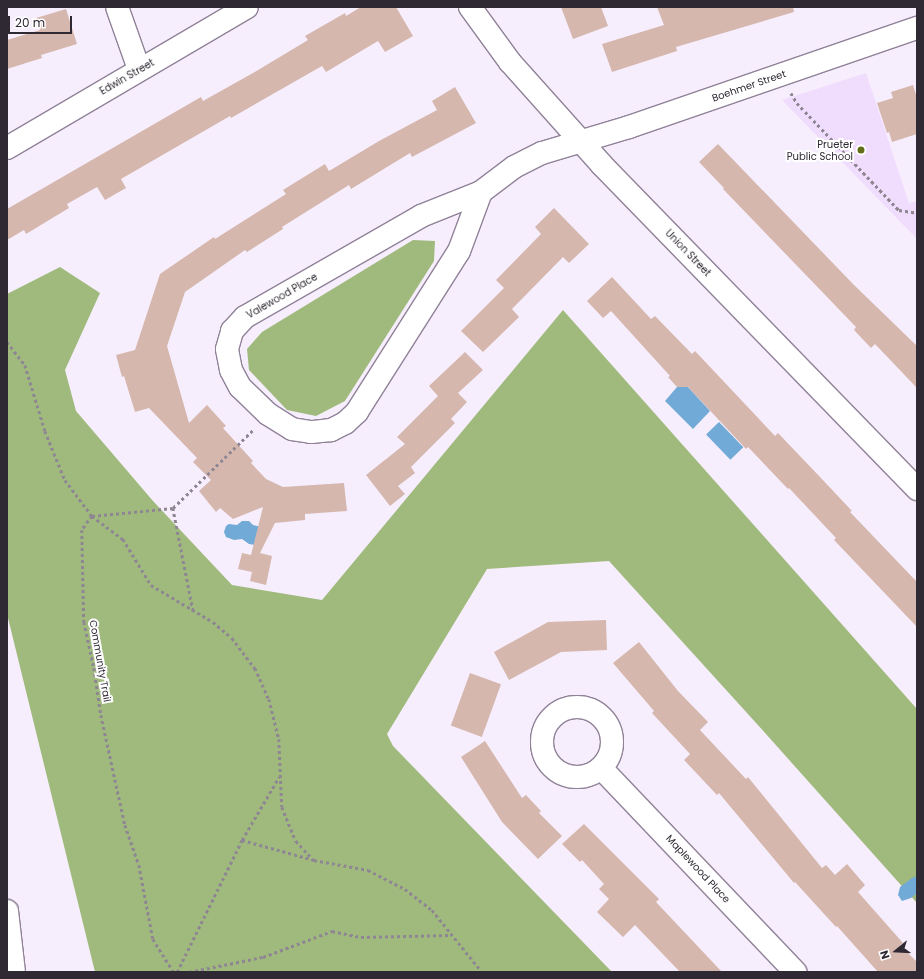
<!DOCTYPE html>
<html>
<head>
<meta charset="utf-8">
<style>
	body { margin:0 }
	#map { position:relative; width:924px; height:979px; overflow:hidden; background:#f7eefd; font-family:Poppins,sans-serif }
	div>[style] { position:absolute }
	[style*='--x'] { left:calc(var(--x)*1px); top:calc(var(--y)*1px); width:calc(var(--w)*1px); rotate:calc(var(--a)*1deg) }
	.built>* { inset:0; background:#f0dcfc }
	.forest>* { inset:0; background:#9fba7c }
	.water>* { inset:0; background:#71aad6; transform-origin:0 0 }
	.building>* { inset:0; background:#d5b7ae; transform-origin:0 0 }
	.path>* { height:2.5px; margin-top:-1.25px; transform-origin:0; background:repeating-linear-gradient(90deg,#8e8793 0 3px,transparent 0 6px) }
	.roads { filter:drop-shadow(1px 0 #908298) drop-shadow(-1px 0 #908298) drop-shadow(0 1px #908298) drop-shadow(0 -1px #908298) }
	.minor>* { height:22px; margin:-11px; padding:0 11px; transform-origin:11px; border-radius:11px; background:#fff }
	.minor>.ring { margin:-11px; padding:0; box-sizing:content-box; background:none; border:22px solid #fff; border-radius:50% }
	.highway>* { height:22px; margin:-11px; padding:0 11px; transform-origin:11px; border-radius:11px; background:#fff }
	.dots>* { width:11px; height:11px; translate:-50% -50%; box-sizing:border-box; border:2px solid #fff; border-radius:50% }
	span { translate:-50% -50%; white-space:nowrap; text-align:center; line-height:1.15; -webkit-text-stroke:4px #fff; paint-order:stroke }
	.street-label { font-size:10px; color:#2f2933 }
	.poi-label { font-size:10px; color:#2f2933 }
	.right { translate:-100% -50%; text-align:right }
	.frame { position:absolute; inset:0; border:8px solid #2f2933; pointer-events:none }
	.north { position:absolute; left:876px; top:931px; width:40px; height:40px; -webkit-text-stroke:3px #fff; paint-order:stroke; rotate:252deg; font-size:11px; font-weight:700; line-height:16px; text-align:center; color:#2f2933 }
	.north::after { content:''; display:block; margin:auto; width:14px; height:18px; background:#2f2933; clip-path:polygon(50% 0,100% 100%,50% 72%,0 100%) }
	.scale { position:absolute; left:8px; top:16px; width:64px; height:18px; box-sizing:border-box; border:2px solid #2f2933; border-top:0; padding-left:5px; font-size:12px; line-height:14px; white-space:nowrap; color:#2f2933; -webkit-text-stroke:3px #fff; paint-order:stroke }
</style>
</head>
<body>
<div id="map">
	<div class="built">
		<div style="clip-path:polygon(866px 73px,909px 203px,917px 201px,917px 239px,782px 100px)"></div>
	</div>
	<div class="forest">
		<div style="clip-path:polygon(413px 240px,435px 241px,434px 261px,345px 401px,316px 416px,287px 410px,249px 370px,247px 349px,262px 332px)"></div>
		<div style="clip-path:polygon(60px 267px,100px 293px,65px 370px,76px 411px,153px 501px,232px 585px,322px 600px,563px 310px,917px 709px,917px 903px,757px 724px,609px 561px,487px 569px,387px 734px,393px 746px,612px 972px,95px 972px,7px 614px,7px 294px)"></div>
	</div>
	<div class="water">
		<div style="clip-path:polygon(677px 387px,688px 387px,710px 411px,693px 429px,665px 401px)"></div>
		<div style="left:719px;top:422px;width:35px;height:18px;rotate:46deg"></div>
		<div style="clip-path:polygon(242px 521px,249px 521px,253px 525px,261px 527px,255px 545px,249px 544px,242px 539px,234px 540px,226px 537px,224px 532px,226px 526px,229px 524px,237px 525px)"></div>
		<div style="clip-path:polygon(917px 876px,917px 893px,911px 898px,902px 901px,898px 895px,900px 887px,912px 878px)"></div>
	</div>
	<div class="building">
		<div style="clip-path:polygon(361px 7px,396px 7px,413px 36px,385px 52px,378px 41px,326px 72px,322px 66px,231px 118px,230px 116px,121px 179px,126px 188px,105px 200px,97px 187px,67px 204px,69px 208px,26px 234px,24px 230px,7px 240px,7px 209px,201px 97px,203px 101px,253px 73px,308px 40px,305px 36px,345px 13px,346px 16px)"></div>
		<div style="clip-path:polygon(561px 7px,601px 7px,608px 26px,573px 39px)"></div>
		<div style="clip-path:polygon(657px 7px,793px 7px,794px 12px,676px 47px,677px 51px,612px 72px,602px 44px,664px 25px)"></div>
		<div style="clip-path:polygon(66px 9px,77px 44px,41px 55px,42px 58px,7px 69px,7px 40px,40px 30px,36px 18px)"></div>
		<div style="clip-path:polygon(913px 85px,917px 98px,917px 134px,892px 142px,889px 132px,887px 133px,877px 103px,893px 98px,891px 92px)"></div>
		<div style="clip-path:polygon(455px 87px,476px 123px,412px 157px,410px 153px,351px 189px,349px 185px,282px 227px,283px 229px,247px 252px,245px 250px,185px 292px,167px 346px,189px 423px,207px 405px,226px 426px,223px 428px,253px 461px,251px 463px,266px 479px,283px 487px,344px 483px,347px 511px,305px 514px,305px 520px,275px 523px,260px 553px,272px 556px,266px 585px,250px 581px,252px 572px,238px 569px,242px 553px,251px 555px,263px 507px,233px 519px,220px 508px,216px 512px,199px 491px,211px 480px,193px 462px,197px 458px,149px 408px,135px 412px,124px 376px,122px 377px,116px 355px,135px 350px,160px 274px,214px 237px,215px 239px,286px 194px,283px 190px,325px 164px,329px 171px,379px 141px,437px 110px,432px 101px)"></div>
		<div style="clip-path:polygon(718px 144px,854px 285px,917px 346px,917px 388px,875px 344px,871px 348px,854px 330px,856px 327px,723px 189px,724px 188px,699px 162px)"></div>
		<div style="clip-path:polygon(554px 208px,589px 244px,569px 263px,563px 257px,512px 309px,519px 317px,483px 352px,461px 331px,504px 288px,496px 280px,541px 234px,535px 227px)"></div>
		<div style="clip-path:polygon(612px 277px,651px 319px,655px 316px,692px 354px,695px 351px,775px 436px,778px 433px,820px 477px,852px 511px,850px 512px,917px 582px,917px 627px,834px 540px,836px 538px,789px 488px,788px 489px,748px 447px,746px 449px,688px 387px,677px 387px,668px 377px,670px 376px,611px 311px,603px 318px,587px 301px)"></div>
		<div style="clip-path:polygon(465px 352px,483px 370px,458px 393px,467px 402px,451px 419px,455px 423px,411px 467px,415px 473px,398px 486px,405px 494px,390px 506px,366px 475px,405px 444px,397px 437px,438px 396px,429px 386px)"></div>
		<div style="clip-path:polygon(606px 620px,607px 650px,561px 652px,509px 680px,494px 652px,548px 622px)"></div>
		<div style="clip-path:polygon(639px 642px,678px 691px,708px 722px,700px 730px,746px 779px,748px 777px,822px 868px,826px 865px,835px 875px,847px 864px,865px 885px,858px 892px,903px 943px,900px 945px,917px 962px,917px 972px,878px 972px,837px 926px,836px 927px,795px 882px,794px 883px,719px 793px,717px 795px,684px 760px,690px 754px,652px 713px,654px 711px,613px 663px)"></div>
		<div style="left:470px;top:673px;width:33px;height:56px;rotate:20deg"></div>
		<div style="clip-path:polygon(485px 741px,522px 798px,526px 795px,541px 811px,539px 813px,562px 836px,538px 859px,502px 822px,461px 757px)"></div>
		<div style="clip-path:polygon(584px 824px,659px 899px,656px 902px,722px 972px,680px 972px,635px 925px,623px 937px,597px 912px,609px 899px,599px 889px,604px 884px,582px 860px,580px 862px,562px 844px)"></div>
	</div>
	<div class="path">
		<div style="--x:791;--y:93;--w:12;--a:59"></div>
		<div style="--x:797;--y:103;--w:148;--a:46.4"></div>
		<div style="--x:899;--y:210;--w:18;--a:9"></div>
		<div style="--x:7;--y:342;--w:29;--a:52"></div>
		<div style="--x:25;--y:365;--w:69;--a:73.1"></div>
		<div style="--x:45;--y:431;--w:53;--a:67.8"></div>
		<div style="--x:65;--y:480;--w:45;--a:53.1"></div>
		<div style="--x:92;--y:516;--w:39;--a:37"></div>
		<div style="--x:123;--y:539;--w:54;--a:58.7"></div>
		<div style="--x:151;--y:585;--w:72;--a:30.8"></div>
		<div style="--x:213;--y:622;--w:25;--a:40"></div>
		<div style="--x:232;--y:638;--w:38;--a:53"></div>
		<div style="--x:255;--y:668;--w:34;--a:66"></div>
		<div style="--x:269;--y:699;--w:41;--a:76"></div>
		<div style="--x:279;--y:739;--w:68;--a:87.5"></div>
		<div style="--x:282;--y:807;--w:37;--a:68"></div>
		<div style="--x:296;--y:841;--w:26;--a:47"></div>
		<div style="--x:173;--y:508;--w:104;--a:78.9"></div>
		<div style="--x:92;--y:516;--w:17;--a:126"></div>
		<div style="--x:82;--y:530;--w:92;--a:88.8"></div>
		<div style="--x:84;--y:622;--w:47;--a:77.7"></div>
		<div style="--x:94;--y:668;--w:48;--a:81.5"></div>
		<div style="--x:101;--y:715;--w:113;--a:77.7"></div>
		<div style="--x:125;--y:825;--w:42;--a:70.7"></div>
		<div style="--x:139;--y:865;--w:75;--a:79.3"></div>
		<div style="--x:153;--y:939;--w:39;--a:58"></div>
		<div style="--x:92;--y:516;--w:81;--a:-5.6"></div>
		<div style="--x:173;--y:508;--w:113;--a:-44.3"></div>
		<div style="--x:242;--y:840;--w:75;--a:15.5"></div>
		<div style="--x:314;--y:860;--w:55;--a:10.5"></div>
		<div style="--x:368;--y:870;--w:42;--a:27.2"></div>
		<div style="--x:405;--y:889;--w:34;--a:38"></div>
		<div style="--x:432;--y:910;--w:80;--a:51.1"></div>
		<div style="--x:177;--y:972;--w:147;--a:-63.8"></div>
		<div style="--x:242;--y:840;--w:73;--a:-59.6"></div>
		<div style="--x:189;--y:972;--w:76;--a:-11.5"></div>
		<div style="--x:263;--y:957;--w:74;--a:-20.6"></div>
		<div style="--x:332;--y:931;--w:30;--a:12"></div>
		<div style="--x:361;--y:937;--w:89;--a:-1.3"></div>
	</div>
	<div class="roads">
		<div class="minor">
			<div style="--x:117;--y:7;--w:66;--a:70.5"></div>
			<div style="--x:470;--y:7;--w:68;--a:54"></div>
			<div style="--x:510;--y:62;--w:138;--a:48.2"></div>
			<div style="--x:602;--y:165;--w:452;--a:45.8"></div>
			<div style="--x:7;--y:148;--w:278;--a:-30.4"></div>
			<div style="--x:481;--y:192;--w:63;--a:110.4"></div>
			<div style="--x:459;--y:251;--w:191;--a:122.4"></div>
			<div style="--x:357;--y:412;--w:16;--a:137"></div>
			<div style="--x:345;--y:423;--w:16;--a:153"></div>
			<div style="--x:331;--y:430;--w:20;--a:174"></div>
			<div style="--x:311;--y:432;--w:19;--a:-171"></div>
			<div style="--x:292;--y:429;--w:28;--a:-148"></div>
			<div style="--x:268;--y:414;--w:39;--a:-136"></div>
			<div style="--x:240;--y:387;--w:19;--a:-118"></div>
			<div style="--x:231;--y:370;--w:21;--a:-101"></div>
			<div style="--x:227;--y:349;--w:19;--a:-74"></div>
			<div style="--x:232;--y:331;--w:19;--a:-47"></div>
			<div style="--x:245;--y:317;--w:203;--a:-29.8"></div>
			<div style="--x:421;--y:216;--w:65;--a:-21.8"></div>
			<div style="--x:481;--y:192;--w:41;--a:-37.1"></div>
			<div style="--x:514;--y:167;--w:31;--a:-27"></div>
			<div style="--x:542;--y:153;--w:91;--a:-16.6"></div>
			<div style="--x:629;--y:127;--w:305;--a:-19"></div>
			<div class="ring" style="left:542px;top:707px;width:48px;height:48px"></div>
			<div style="--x:601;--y:768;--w:282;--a:46.4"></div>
		</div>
		<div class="highway">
			<div style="--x:7;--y:911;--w:61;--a:83.5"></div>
		</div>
	</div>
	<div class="dots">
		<div style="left:861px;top:150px;background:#626d15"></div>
	</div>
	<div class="street-label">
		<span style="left:127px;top:77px;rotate:-30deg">Edwin Street</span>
		<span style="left:749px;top:86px;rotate:-19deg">Boehmer Street</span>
		<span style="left:688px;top:253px;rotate:46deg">Union Street</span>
		<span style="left:282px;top:296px;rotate:-30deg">Valewood Place</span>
		<span style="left:100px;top:661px;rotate:80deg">Community Trail</span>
		<span style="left:698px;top:869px;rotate:47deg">Maplewood Place</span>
	</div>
	<div class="poi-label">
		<span class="right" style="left:853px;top:150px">Prueter<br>Public School</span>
	</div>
	<div class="frame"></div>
	<div class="north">N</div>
	<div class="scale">20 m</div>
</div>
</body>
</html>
